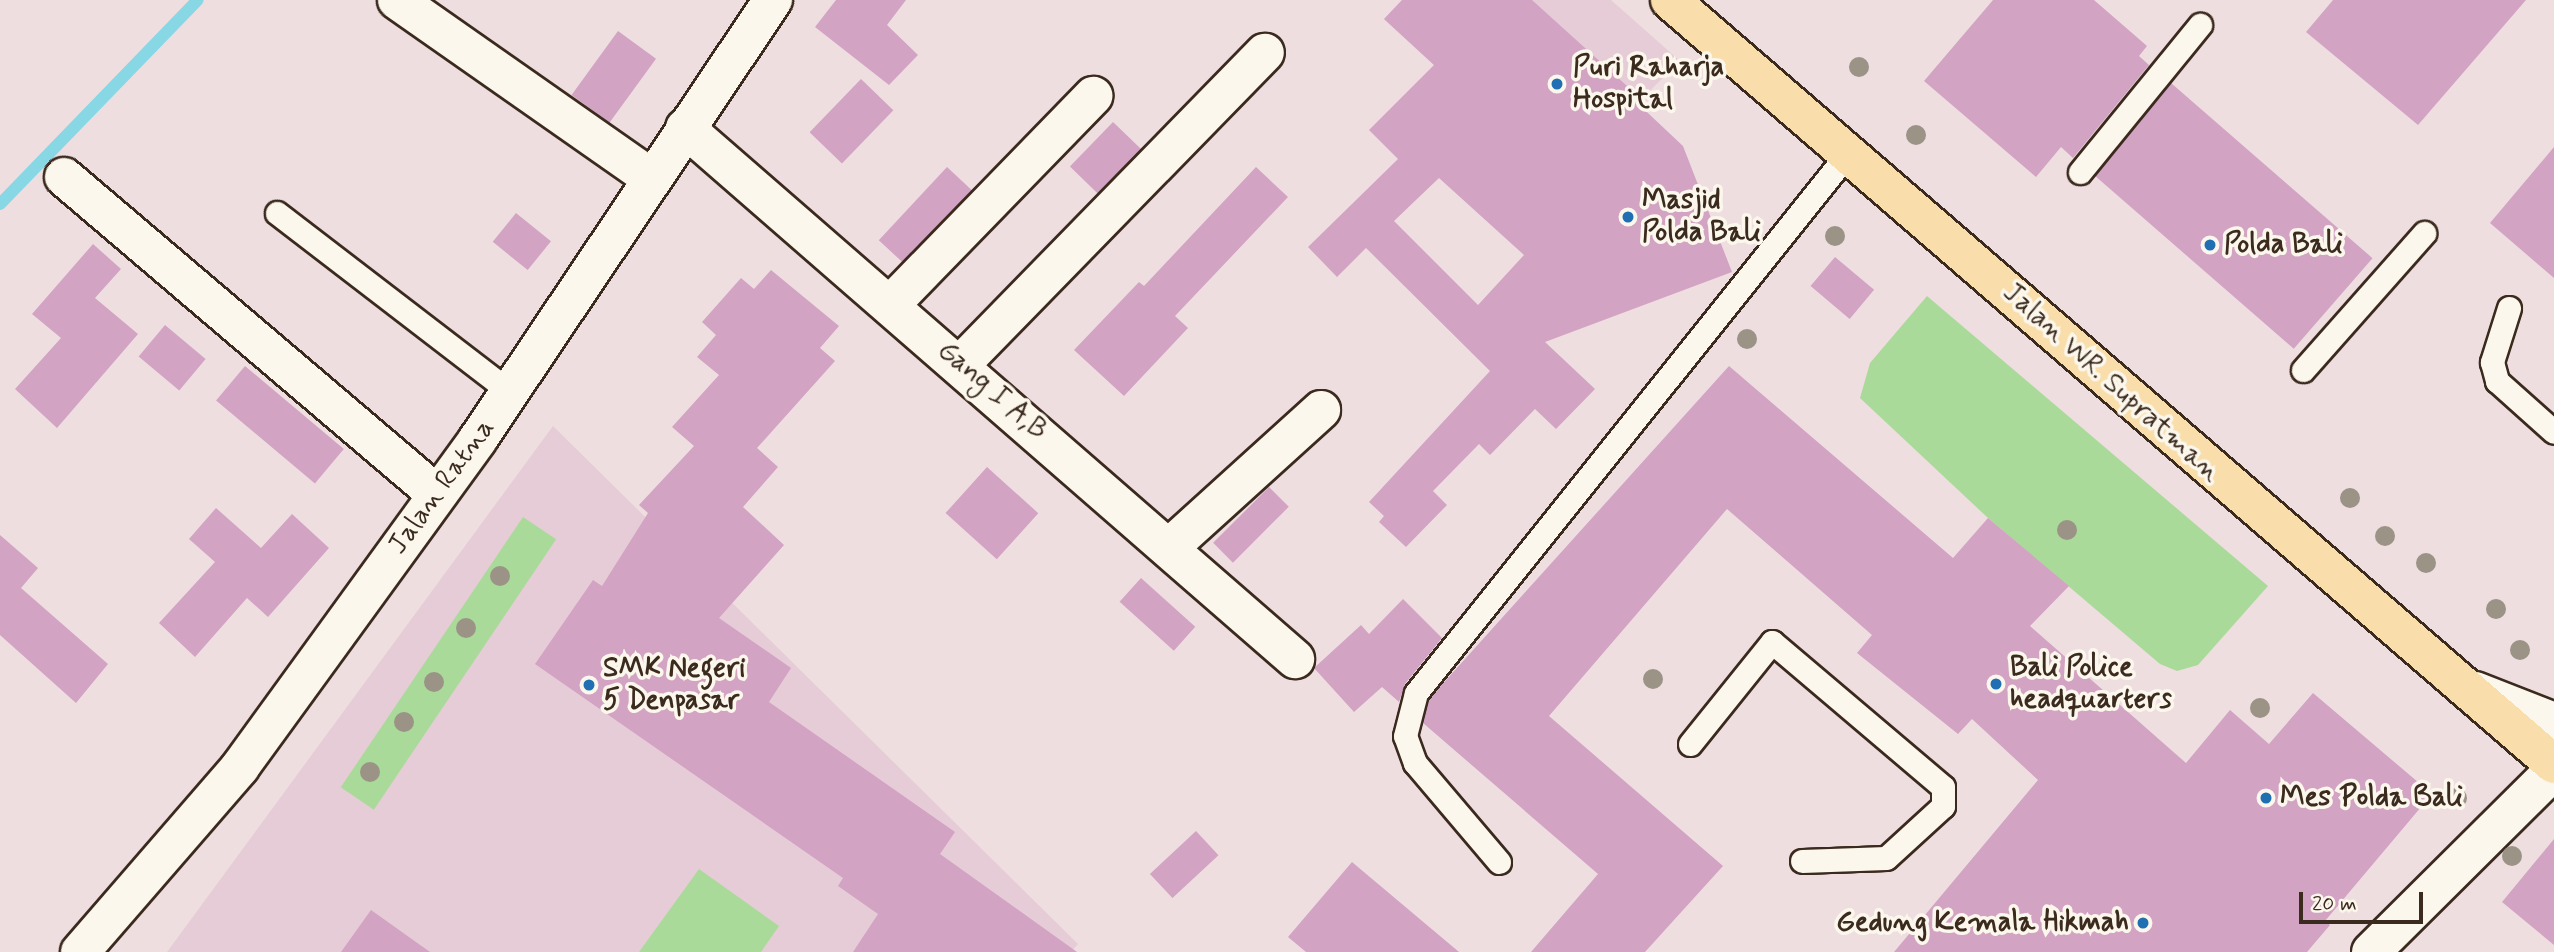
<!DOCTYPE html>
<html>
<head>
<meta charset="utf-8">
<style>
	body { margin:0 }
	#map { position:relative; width:2554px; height:952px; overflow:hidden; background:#efdee0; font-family:Mynerve,sans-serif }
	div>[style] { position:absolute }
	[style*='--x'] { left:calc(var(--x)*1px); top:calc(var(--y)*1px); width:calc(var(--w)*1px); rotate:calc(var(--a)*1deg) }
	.built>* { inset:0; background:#e6ccd7 }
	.green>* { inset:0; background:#aada9a; transform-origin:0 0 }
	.stream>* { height:12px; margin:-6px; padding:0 6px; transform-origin:6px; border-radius:6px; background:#88d7e5 }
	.building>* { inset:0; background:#d2a3c3; transform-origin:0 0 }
	.roads { filter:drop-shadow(2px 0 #3b2a1e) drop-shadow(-2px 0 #3b2a1e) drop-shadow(0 2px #3b2a1e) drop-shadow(0 -2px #3b2a1e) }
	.service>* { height:23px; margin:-11.5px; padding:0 11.5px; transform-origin:11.5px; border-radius:11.5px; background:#fbf7ec }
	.minor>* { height:38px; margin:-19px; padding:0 19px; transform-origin:19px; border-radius:19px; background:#fbf7ec }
	.tertiary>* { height:38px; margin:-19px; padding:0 19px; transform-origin:19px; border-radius:19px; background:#fbf7ec }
	.primary>* { height:38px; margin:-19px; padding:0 19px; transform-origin:19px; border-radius:19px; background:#f9deab }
	.trees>* { width:20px; height:20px; margin:-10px; border-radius:50%; background:#9b9386 }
	.dots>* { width:19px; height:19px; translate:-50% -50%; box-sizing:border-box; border:4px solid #fbf7ec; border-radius:50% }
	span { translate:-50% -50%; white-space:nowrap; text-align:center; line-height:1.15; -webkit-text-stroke:7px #fbf7ec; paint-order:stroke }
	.poi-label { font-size:28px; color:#3b2a1e; font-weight:700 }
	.left { translate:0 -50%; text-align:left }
	.right { translate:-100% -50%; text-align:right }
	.street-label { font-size:28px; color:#3b2a1e }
	.scale { position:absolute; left:2299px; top:892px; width:124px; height:32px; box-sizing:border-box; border:4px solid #3b2a1e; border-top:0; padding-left:9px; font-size:21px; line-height:24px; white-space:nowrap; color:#3b2a1e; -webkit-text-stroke:5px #fbf7ec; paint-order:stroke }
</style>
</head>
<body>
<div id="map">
	<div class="built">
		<div style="clip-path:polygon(1402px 0,1611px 0,1680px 61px,1559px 181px,1384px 19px)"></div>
		<div style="clip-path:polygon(553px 426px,1078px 944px,1071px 952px,167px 952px)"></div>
	</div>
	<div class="green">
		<div style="clip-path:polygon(1927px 296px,2268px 586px,2198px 665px,2177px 671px,2160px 664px,1988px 518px,1860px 398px,1870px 363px)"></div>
		<div style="left:523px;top:517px;width:40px;height:326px;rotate:34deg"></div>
		<div style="clip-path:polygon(699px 869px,779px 926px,761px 952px,639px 952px)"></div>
	</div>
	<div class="stream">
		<div style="--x:0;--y:204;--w:284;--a:-45.9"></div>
	</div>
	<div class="building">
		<div style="clip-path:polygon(836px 0,906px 0,887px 25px,918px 55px,889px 85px,815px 27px)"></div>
		<div style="clip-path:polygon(evenodd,1402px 0,1532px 0,1637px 95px,1633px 99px,1683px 146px,1732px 272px,1545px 342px,1595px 389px,1556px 429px,1535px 409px,1490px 455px,1479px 444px,1433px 491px,1447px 505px,1406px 547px,1379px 522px,1384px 516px,1369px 502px,1490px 371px,1366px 248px,1337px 277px,1308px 247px,1398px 159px,1369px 130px,1434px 65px,1384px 19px,1402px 0,1439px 178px,1524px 255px,1478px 305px,1394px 221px,1439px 178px)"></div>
		<div style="clip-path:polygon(1993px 0,2094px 0,2147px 46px,2139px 56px,2149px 65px,2073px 158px,2061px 147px,2036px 177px,1924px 81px)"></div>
		<div style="clip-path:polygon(2333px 0,2526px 0,2418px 125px,2306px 32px)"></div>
		<div style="left:618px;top:31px;width:47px;height:79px;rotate:36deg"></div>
		<div style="left:861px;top:79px;width:45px;height:74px;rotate:44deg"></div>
		<div style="left:2171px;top:83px;width:267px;height:120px;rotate:41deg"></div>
		<div style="left:1113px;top:122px;width:39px;height:62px;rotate:44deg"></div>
		<div style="clip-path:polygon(2554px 147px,2554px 278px,2490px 223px)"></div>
		<div style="left:947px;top:167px;width:34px;height:100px;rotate:43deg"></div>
		<div style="clip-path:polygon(1256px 167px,1288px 197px,1175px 316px,1188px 328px,1124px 396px,1074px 350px,1139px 282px,1144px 286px)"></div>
		<div style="left:516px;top:213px;width:45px;height:37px;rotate:39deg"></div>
		<div style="clip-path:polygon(93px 244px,121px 269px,95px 298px,138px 334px,57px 428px,15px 389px,61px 338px,32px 314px)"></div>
		<div style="left:1835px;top:257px;width:51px;height:38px;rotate:40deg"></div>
		<div style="clip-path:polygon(771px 270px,839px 326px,820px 348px,835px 361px,757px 448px,778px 467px,743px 507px,784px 545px,719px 618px,791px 668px,769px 702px,955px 832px,940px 854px,1077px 952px,853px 952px,878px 914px,838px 886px,843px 878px,535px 664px,593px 580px,602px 586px,648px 513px,639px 505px,694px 446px,672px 427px,719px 375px,697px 357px,716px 335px,702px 322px,741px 278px,754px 289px)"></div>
		<div style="left:165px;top:325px;width:53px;height:41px;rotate:40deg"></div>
		<div style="left:245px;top:366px;width:129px;height:45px;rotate:40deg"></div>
		<div style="clip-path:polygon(1729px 366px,1953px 558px,1988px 518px,2069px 586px,2030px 626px,2186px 763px,2230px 710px,2269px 744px,2313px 693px,2432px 794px,2325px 921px,2330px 925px,2307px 952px,1894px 952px,2038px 780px,1972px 719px,1958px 734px,1857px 653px,1872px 635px,1727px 509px,1549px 716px,1723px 866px,1645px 952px,1531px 952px,1598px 874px,1423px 723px,1429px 699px)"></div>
		<div style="left:987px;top:467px;width:69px;height:62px;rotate:42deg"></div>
		<div style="left:1269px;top:487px;width:28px;height:79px;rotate:45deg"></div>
		<div style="clip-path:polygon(216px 508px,261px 548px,292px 514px,329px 548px,268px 617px,247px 598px,195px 657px,159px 623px,215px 562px,189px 539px)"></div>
		<div style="clip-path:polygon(0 535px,38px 568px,21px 588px,108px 664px,76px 703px,0 635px)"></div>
		<div style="left:1141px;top:578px;width:73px;height:32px;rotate:42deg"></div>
		<div style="clip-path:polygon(1403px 599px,1442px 638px,1405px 684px,1399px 702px,1382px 687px,1354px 712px,1314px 668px,1361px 625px,1369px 634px)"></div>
		<div style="left:1196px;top:831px;width:33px;height:63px;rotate:47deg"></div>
		<div style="clip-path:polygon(2554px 839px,2554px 945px,2502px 902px)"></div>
		<div style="clip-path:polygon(1352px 862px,1459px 952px,1306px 952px,1288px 937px)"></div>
		<div style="clip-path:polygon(371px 910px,430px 952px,341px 952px)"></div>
	</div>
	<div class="roads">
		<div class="service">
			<div style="--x:2080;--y:172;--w:190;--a:-50.8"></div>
			<div style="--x:277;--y:213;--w:292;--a:37.5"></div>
			<div style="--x:2509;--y:308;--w:57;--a:107.5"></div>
			<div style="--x:2492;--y:362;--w:20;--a:75"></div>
			<div style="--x:2497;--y:381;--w:76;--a:41.8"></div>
			<div style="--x:2303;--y:370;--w:183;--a:-48.5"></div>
			<div style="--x:1690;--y:744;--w:131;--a:-51.2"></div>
			<div style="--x:1772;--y:642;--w:224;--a:40.3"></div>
			<div style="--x:1943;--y:787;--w:19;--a:90"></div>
			<div style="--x:1943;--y:806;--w:77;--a:137.6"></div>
			<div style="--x:1886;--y:858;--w:84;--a:178"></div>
			<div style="--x:1499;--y:862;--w:130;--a:-130.3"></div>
			<div style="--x:1415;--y:763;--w:29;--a:-110"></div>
			<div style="--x:1405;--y:736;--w:44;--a:-75.7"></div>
			<div style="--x:1416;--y:693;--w:687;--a:-51.33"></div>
		</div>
		<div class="minor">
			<div style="--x:397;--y:0;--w:309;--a:35"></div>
			<div style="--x:685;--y:128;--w:809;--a:41.04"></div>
			<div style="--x:64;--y:177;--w:490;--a:40.4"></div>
			<div style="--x:892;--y:303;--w:289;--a:-45.8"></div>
			<div style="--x:961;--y:364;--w:435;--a:-45.7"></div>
			<div style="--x:1170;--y:547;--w:204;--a:-42.2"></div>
			<div style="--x:2371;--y:952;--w:258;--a:-44.8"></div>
		</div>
		<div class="tertiary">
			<div style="--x:2475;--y:691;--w:85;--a:21.4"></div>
			<div style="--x:80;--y:952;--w:245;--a:-49.1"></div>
			<div style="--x:240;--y:767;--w:405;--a:-54"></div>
			<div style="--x:478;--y:439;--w:529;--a:-56.1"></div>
		</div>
		<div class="primary">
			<div style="--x:1670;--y:0;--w:1168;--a:40.84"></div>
		</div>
	</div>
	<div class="trees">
		<div style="left:1859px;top:67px"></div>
		<div style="left:1916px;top:135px"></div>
		<div style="left:1835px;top:236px"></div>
		<div style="left:1747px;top:339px"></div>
		<div style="left:2350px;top:498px"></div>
		<div style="left:2067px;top:530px"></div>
		<div style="left:2385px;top:536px"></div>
		<div style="left:2426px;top:563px"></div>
		<div style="left:500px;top:576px"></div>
		<div style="left:2496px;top:609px"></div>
		<div style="left:466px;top:628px"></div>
		<div style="left:2520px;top:650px"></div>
		<div style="left:1653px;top:679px"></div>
		<div style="left:434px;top:682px"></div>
		<div style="left:2260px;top:708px"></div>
		<div style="left:404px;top:722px"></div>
		<div style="left:370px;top:772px"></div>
		<div style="left:2457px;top:798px"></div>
		<div style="left:2512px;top:856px"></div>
	</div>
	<div class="dots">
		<div style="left:1557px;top:84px;background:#1f6fb2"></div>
		<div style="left:1628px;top:217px;background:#1f6fb2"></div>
		<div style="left:2210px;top:245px;background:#1f6fb2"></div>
		<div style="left:1996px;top:684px;background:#1f6fb2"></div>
		<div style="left:589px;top:685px;background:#1f6fb2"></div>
		<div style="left:2266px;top:798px;background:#1f6fb2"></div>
		<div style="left:2143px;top:923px;background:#1f6fb2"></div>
	</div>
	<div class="poi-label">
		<span class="left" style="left:1573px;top:84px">Puri Raharja<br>Hospital</span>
		<span class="left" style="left:1642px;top:217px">Masjid<br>Polda Bali</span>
		<span class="left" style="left:2224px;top:245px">Polda Bali</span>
		<span class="left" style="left:2010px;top:684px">Bali Police<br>headquarters</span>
		<span class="left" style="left:603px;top:685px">SMK Negeri<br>5 Denpasar</span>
		<span class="left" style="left:2280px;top:798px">Mes Polda Bali</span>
		<span class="right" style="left:2129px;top:923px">Gedung Kemala Hikmah</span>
	</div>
	<div class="street-label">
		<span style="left:2111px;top:383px;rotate:42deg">Jalan WR. Supratman</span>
		<span style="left:992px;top:391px;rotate:41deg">Gang I A,B</span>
		<span style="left:442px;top:487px;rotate:-54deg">Jalan Ratna</span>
	</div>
	<div class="scale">20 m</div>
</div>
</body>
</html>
